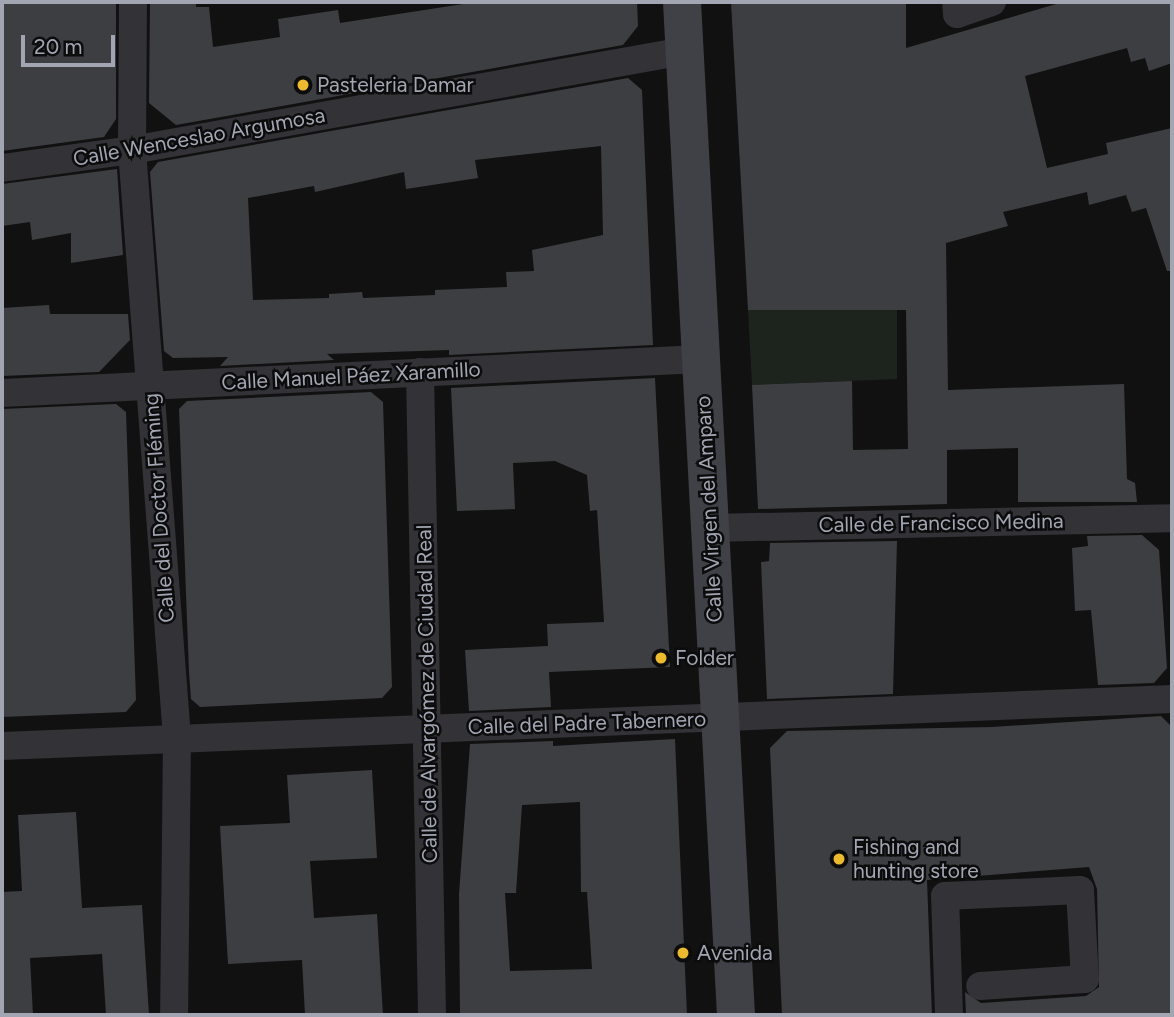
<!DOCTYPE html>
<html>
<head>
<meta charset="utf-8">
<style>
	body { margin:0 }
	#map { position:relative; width:1174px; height:1017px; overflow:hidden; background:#111112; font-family:Figtree,sans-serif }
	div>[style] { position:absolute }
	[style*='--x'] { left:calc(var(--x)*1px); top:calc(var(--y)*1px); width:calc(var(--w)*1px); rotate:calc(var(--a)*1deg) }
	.green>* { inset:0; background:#1d241e }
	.building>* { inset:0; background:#3d3e42 }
	.street>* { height:28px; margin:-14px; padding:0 14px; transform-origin:14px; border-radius:14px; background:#323237 }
	.secondary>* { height:38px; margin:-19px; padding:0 19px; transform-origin:19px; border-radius:19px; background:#404147 }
	.dots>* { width:19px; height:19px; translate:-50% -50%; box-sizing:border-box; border:4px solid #0c0c0d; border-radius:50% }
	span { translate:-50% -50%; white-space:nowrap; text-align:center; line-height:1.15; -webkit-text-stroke:5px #0c0c0d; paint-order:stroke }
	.poi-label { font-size:21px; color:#a2a6b2 }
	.left { translate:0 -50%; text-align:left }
	.street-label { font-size:21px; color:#a2a6b2 }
	.frame { position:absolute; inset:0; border:4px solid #a2a6b2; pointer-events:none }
	.scale { position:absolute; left:21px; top:35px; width:94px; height:32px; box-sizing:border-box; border:4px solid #a2a6b2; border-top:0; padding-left:9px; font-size:21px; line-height:24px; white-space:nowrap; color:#a2a6b2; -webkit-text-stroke:5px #0c0c0d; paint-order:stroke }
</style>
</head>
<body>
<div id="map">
	<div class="green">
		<div style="clip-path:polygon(897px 294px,897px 379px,752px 385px,748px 310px,871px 310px)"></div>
	</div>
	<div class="building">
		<div style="clip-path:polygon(2px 2px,116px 2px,116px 119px,104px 137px,2px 151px)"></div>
		<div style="clip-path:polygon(150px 2px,196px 2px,196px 7px,209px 7px,213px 47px,280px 37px,278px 19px,338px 10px,340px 23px,476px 2px,637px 2px,638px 26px,623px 45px,176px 125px,149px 103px)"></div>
		<div style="clip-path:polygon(731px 2px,906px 2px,906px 48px,1063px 2px,1172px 2px,1172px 63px,1149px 71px,1145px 58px,1131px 62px,1127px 48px,1025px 76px,1047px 168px,1108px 154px,1106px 143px,1172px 128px,1172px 271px,1167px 271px,1146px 208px,1132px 212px,1126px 195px,1089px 205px,1087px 192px,1003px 212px,1008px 226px,946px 243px,948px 390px,1124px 384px,1127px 479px,1135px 483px,1137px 502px,1018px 502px,1018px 448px,947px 450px,947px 504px,758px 509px,752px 385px,852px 381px,853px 450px,908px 449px,906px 310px,748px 310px)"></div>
		<div style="clip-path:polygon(evenodd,628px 78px,642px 90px,653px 345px,449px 355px,449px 350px,327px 354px,334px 360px,220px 366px,228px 357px,173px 358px,164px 351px,150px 172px,158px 162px,628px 78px,601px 146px,603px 235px,532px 250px,534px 271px,506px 272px,507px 287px,435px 290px,435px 295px,363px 298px,362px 292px,329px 294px,329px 298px,253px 300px,248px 198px,314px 186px,315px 192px,404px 172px,406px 189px,478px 178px,475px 160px,601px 146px)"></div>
		<div style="clip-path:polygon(117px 169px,123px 255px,71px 263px,71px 233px,32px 240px,30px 222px,2px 226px,2px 184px)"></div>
		<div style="clip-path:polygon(49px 305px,50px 314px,128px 314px,130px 340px,99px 372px,2px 376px,2px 308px)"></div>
		<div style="clip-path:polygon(655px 378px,670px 667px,549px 672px,551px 707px,469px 711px,465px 650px,548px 646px,547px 624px,604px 622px,597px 510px,590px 511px,587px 475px,555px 461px,513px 463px,515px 509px,457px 511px,451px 388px)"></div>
		<div style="clip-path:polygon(371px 392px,383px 402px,392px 687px,382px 698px,200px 707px,191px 699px,189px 672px,179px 409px,187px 401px)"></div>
		<div style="clip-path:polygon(116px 404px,126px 412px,136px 700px,126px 712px,2px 717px,2px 409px)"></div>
		<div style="clip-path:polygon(1142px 535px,1159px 550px,1167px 668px,1154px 683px,1098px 685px,1091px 610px,1075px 611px,1072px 548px,1088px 546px,1087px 536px)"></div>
		<div style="clip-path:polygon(897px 541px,893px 694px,767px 699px,761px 562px,769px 561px,770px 543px)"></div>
		<div style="clip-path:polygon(1161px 716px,1172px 727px,1172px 1015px,966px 1015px,965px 992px,981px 1003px,1086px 996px,1099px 987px,1097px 889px,1089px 867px,927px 880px,932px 1015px,782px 1015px,770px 748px,787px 731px,992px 727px)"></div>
		<div style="clip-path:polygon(evenodd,675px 739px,687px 1015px,460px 1015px,459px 894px,470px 744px,553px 741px,553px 746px,675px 739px,580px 802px,581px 892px,587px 892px,592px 969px,510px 971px,505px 893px,516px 893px,522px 805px,580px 802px)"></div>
		<div style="clip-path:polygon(372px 770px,377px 858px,310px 861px,314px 918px,377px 914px,383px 1015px,305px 1015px,302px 960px,228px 964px,220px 826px,290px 823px,287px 775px)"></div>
		<div style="clip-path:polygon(76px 812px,82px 908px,142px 905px,149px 1015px,106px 1015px,102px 954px,30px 958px,33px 1015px,2px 1015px,2px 892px,22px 891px,18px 815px)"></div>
	</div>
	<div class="street">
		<div style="--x:133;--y:2;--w:148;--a:90.4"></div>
		<div style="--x:132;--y:150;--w:590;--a:85.62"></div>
		<div style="--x:177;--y:738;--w:277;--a:90.6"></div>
		<div style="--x:956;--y:2;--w:12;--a:85"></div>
		<div style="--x:957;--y:14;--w:37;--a:-19"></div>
		<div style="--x:2;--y:168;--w:131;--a:-7.9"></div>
		<div style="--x:132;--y:150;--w:561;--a:-10.17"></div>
		<div style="--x:420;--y:372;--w:643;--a:88.93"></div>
		<div style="--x:2;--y:393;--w:699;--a:-2.79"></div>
		<div style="--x:710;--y:528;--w:462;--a:-1.2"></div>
		<div style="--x:2;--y:746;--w:1171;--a:-2.3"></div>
		<div style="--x:949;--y:1015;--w:119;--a:-91.9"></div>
		<div style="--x:945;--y:896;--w:135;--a:-2.5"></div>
		<div style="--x:1080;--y:890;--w:89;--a:86.8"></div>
		<div style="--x:1085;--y:979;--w:105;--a:176.2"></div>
	</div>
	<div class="secondary">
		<div style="--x:682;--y:2;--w:1014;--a:86.95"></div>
	</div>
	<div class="dots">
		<div style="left:303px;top:85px;background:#ecba2f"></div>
		<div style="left:661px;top:658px;background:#ecba2f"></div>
		<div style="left:839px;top:859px;background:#ecba2f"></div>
		<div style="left:683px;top:953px;background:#ecba2f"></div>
	</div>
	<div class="poi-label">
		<span class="left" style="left:317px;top:85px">Pasteleria Damar</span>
		<span class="left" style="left:675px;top:658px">Folder</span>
		<span class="left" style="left:853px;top:859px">Fishing and<br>hunting store</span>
		<span class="left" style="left:697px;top:953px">Avenida</span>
	</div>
	<div class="street-label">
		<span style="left:199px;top:137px;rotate:-10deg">Calle Wenceslao Argumosa</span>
		<span style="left:351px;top:376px;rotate:-3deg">Calle Manuel Páez Xaramillo</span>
		<span style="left:159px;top:508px;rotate:-94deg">Calle del Doctor Fléming</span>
		<span style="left:709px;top:509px;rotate:-93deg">Calle Virgen del Amparo</span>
		<span style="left:941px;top:523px;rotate:-1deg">Calle de Francisco Medina</span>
		<span style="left:427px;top:694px;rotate:-91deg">Calle de Alvargómez de Ciudad Real</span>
		<span style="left:587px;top:723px;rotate:-2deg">Calle del Padre Tabernero</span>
	</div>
	<div class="frame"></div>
	<div class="scale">20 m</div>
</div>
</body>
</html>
